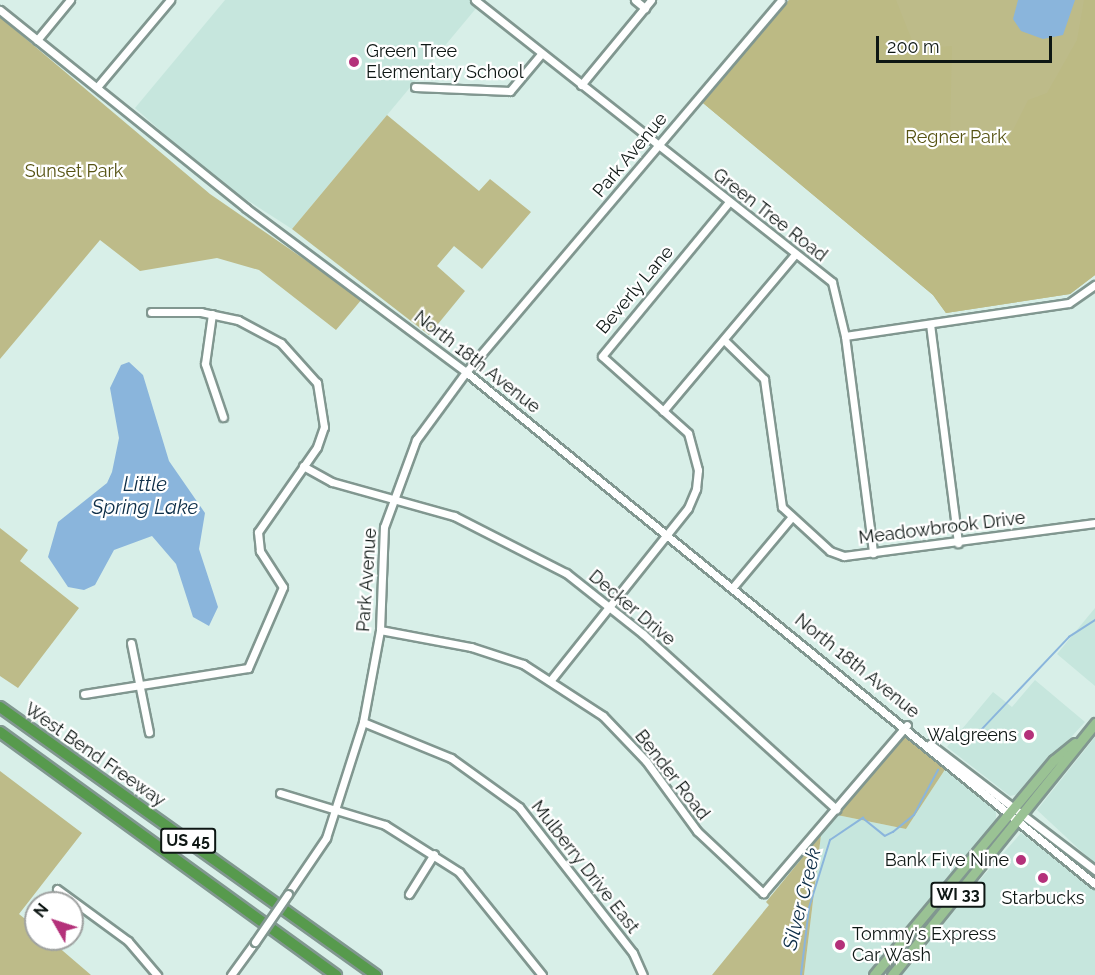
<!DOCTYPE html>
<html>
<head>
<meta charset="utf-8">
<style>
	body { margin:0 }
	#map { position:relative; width:1095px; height:975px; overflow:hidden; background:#d8efe8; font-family:Raleway,sans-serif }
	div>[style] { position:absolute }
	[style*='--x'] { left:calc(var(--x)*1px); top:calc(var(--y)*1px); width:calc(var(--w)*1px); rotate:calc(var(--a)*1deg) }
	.built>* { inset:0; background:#c6e6dd }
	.green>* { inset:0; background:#bdbb89 }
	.forest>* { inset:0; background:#bcba84 }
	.water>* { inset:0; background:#8ab5dc }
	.stream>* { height:1.5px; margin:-0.75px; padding:0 0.75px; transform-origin:0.75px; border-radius:0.75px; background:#8ab5dc }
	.roads { filter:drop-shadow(2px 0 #819790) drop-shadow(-2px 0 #819790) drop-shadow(0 2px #819790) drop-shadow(0 -2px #819790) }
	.minor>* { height:7px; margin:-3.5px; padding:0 3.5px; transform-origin:3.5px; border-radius:3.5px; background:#fff }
	.major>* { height:9px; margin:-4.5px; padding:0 4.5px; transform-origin:4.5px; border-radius:4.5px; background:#9ac294 }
	.highway>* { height:10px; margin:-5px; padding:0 5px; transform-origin:5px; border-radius:5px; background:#579a4d }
	.bridges { filter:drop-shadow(2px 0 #819790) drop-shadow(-2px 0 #819790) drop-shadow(0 2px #819790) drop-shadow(0 -2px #819790) }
	.minor-bridge>* { height:7px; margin:-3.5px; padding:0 3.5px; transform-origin:3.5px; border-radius:3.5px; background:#fff }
	.dots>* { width:16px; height:16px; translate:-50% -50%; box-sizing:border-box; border:3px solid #fff; border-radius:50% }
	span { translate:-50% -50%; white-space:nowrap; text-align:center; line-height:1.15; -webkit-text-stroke:4.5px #fff; paint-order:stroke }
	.shield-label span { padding:2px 4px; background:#fff; border:2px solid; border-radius:4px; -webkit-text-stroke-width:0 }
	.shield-label { font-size:16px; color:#0e1714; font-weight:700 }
	.poi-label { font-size:18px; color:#0e1714 }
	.left { translate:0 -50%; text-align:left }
	.right { translate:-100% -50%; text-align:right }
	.park-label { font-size:18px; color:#565313 }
	.street-label { font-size:18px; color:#0e1714 }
	.water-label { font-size:20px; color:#0d2e48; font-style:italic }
	.north { position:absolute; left:24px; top:891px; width:60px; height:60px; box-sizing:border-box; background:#fff; border:2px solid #9fa2a1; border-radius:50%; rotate:309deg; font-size:16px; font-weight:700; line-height:24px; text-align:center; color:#0e1714 }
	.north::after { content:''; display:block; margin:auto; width:21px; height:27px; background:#b4317a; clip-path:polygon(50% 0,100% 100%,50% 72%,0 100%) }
	.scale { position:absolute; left:876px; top:36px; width:176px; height:27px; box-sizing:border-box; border:3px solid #0e1714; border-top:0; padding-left:8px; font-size:18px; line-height:21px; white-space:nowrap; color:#0e1714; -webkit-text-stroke:4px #fff; paint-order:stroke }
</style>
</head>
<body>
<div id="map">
	<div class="built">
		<div style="clip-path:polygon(225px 0,471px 0,478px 6px,292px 229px,216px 180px,135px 108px)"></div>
		<div style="clip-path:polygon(1095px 608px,1095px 686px,1057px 654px)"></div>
		<div style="clip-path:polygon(1035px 680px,1085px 722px,1019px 794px,1010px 796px,947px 747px,993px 692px,1012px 707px)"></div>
		<div style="clip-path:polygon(1095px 737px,1095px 864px,1037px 810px)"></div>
		<div style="clip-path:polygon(946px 768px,996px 810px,996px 822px,867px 975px,804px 975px,821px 835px,837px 815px,906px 829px)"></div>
		<div style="clip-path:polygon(1021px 833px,1095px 889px,1095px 975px,896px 975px)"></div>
	</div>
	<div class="green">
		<div style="clip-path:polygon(789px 0,1095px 0,1095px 275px,1070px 294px,946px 313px,933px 295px,703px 103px)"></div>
		<div style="clip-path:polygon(0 17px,210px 194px,362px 299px,336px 330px,259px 270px,217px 258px,140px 271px,100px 240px,0 359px)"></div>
		<div style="clip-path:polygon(387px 115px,479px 191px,490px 179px,531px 212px,482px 269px,454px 246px,437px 266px,465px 291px,429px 335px,292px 229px)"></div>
		<div style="clip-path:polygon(0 528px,28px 550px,20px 561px,79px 608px,18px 688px,0 676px)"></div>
		<div style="clip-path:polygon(906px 733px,946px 768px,906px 829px,837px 815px)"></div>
		<div style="clip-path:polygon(0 771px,82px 833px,19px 914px,36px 928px,36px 939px,49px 939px,91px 975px,0 975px)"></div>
		<div style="clip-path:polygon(821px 835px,804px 975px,712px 975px,769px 905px,766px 902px)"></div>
	</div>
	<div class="forest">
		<div style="clip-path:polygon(789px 0,896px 0,913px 43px,923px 48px,952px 46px,950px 133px,1006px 144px,1028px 100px,1047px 93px,1077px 40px,1084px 0,1095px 0,1095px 275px,1070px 294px,946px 313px,933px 295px,703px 103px)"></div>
	</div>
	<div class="water">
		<div style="clip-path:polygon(1018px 0,1075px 0,1063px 35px,1043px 39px,1021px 31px,1013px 19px)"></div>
		<div style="clip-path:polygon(129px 362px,143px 375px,169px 461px,205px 513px,199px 549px,218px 607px,209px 626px,193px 617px,176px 564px,152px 536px,114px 550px,95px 585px,84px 590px,68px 587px,48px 557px,58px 522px,107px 483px,112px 472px,119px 438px,110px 388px,121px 365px)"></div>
	</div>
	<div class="stream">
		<div style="--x:966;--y:746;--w:150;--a:-46.6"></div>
		<div style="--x:1069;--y:637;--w:31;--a:-33"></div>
		<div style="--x:801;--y:975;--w:67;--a:-83.2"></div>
		<div style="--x:809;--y:908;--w:71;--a:-72.8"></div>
		<div style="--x:830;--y:840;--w:40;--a:-34"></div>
		<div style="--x:863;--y:818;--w:28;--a:39"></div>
		<div style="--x:885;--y:836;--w:9;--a:-27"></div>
		<div style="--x:893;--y:832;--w:27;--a:-39"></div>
		<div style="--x:914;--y:815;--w:51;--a:-61.9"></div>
	</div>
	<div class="roads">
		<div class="minor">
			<div style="--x:475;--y:0;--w:455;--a:38.3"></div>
			<div style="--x:832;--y:282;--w:56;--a:76.5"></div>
			<div style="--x:845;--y:336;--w:219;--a:82.6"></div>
			<div style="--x:635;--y:0;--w:13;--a:39"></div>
			<div style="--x:0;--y:10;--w:316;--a:38.8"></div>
			<div style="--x:246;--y:208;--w:274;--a:36.7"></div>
			<div style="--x:466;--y:372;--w:811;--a:39.15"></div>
			<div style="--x:37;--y:40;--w:52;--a:-50.5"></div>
			<div style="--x:581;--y:85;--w:110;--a:-50.5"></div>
			<div style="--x:97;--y:87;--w:114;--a:-50"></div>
			<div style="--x:415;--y:87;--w:95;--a:2.4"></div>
			<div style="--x:510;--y:91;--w:48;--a:-50"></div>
			<div style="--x:212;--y:314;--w:50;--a:98"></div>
			<div style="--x:205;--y:364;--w:56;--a:71.2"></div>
			<div style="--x:930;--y:324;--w:221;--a:82.7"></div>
			<div style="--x:845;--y:336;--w:226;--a:-8.4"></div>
			<div style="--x:1069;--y:303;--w:32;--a:-35"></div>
			<div style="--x:724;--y:340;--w:56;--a:44.3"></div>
			<div style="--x:764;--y:379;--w:129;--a:82"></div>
			<div style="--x:782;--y:507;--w:65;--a:42.5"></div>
			<div style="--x:830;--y:551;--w:15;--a:20"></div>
			<div style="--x:844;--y:556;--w:253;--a:-7.5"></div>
			<div style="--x:663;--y:411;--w:205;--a:-49.9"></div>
			<div style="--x:303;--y:466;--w:33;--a:29"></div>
			<div style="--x:332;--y:482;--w:127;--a:15.6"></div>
			<div style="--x:454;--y:516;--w:126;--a:27"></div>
			<div style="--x:566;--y:573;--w:98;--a:38.4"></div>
			<div style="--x:643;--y:634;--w:261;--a:42.2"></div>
			<div style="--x:733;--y:587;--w:89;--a:-50"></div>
			<div style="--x:380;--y:630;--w:93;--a:10.6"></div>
			<div style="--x:471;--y:647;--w:55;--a:18.1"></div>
			<div style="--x:523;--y:664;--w:95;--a:33"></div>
			<div style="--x:603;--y:716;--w:62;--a:46.3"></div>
			<div style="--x:646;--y:761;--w:87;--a:53.9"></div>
			<div style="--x:697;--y:831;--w:91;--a:43.2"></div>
			<div style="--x:763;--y:893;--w:221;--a:-49.4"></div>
			<div style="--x:131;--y:643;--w:91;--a:78.6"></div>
			<div style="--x:550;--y:681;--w:221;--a:-51.4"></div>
			<div style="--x:688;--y:508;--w:21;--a:-67"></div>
			<div style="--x:696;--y:489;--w:19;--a:-84"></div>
			<div style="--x:698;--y:470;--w:38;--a:-105"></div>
			<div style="--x:688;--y:433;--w:115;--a:-138.2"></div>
			<div style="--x:602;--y:356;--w:200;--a:-50.5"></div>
			<div style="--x:84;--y:694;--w:166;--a:-9"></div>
			<div style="--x:248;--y:668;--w:88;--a:-66.6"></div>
			<div style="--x:283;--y:587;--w:43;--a:-122.6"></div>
			<div style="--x:260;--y:551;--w:19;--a:-96"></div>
			<div style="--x:258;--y:532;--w:103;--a:-55.2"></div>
			<div style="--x:317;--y:447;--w:21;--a:-71"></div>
			<div style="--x:324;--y:427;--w:45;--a:-99"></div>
			<div style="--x:317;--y:383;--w:54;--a:-132"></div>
			<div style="--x:281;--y:343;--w:49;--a:-151.9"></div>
			<div style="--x:238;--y:320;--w:38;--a:-168"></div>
			<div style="--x:201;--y:312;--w:50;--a:180"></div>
			<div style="--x:363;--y:722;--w:95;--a:22.2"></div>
			<div style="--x:451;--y:758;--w:84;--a:35.8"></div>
			<div style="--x:519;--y:807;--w:185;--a:52"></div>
			<div style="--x:633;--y:953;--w:24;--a:66"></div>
			<div style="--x:930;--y:744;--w:208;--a:37.4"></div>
			<div style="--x:280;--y:793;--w:110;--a:16.9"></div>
			<div style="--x:385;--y:825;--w:88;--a:32.4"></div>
			<div style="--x:459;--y:872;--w:132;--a:51.1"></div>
			<div style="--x:57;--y:889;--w:88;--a:36.2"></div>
			<div style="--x:128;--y:941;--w:45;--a:49.5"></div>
			<div style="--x:288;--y:894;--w:68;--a:-55.8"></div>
			<div style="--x:326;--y:838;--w:122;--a:-72.3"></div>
			<div style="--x:363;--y:722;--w:94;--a:-79.5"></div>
			<div style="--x:380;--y:630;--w:103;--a:-87.8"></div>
			<div style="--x:384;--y:527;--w:93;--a:-69.8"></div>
			<div style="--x:416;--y:440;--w:84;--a:-53.7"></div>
			<div style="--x:466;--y:372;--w:487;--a:-49.7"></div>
			<div style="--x:409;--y:894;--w:47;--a:-58"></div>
			<div style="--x:231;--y:975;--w:41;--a:-54"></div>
		</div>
		<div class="major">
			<div style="--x:874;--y:975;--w:280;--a:-50.1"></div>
			<div style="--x:1054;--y:760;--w:27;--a:-39"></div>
			<div style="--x:892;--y:975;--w:324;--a:-51.1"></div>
		</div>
		<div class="highway">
			<div style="--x:0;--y:707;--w:462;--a:35.5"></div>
			<div style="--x:0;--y:732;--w:415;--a:35.9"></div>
		</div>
	</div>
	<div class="bridges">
		<div class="minor-bridge">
			<div style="--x:255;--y:942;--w:58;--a:-55.5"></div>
		</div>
	</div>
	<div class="dots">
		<div style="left:354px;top:62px;background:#b4317a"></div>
		<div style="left:1029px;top:735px;background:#b4317a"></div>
		<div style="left:1021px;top:860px;background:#b4317a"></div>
		<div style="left:1043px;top:878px;background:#b4317a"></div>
		<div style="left:840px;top:945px;background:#b4317a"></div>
	</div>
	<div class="shield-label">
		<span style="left:188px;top:841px">US 45</span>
		<span style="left:958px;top:895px">WI 33</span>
	</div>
	<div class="poi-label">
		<span class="left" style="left:366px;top:62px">Green Tree<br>Elementary School</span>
		<span class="right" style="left:1017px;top:735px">Walgreens</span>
		<span class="right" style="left:1009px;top:860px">Bank Five Nine</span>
		<span style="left:1043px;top:898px">Starbucks</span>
		<span class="left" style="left:852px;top:945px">Tommy's Express<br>Car Wash</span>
	</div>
	<div class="park-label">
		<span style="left:956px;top:137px">Regner Park</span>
		<span style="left:74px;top:171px">Sunset Park</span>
	</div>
	<div class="street-label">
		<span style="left:630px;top:155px;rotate:-50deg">Park Avenue</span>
		<span style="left:770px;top:215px;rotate:38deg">Green Tree Road</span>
		<span style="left:635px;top:290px;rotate:-50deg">Beverly Lane</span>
		<span style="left:477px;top:362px;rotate:38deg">North 18th Avenue</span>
		<span style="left:942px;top:528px;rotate:-7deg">Meadowbrook Drive</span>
		<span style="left:367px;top:580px;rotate:-86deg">Park Avenue</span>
		<span style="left:632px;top:608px;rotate:40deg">Decker Drive</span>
		<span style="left:857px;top:666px;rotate:39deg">North 18th Avenue</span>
		<span style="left:95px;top:755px;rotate:35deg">West Bend Freeway</span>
		<span style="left:672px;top:775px;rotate:52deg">Bender Road</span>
		<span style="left:585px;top:867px;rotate:52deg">Mulberry Drive East</span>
	</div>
	<div class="water-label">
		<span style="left:145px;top:496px">Little<br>Spring Lake</span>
		<span style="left:802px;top:899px;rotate:-76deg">Silver Creek</span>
	</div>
	<div class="north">N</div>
	<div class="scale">200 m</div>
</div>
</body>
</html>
